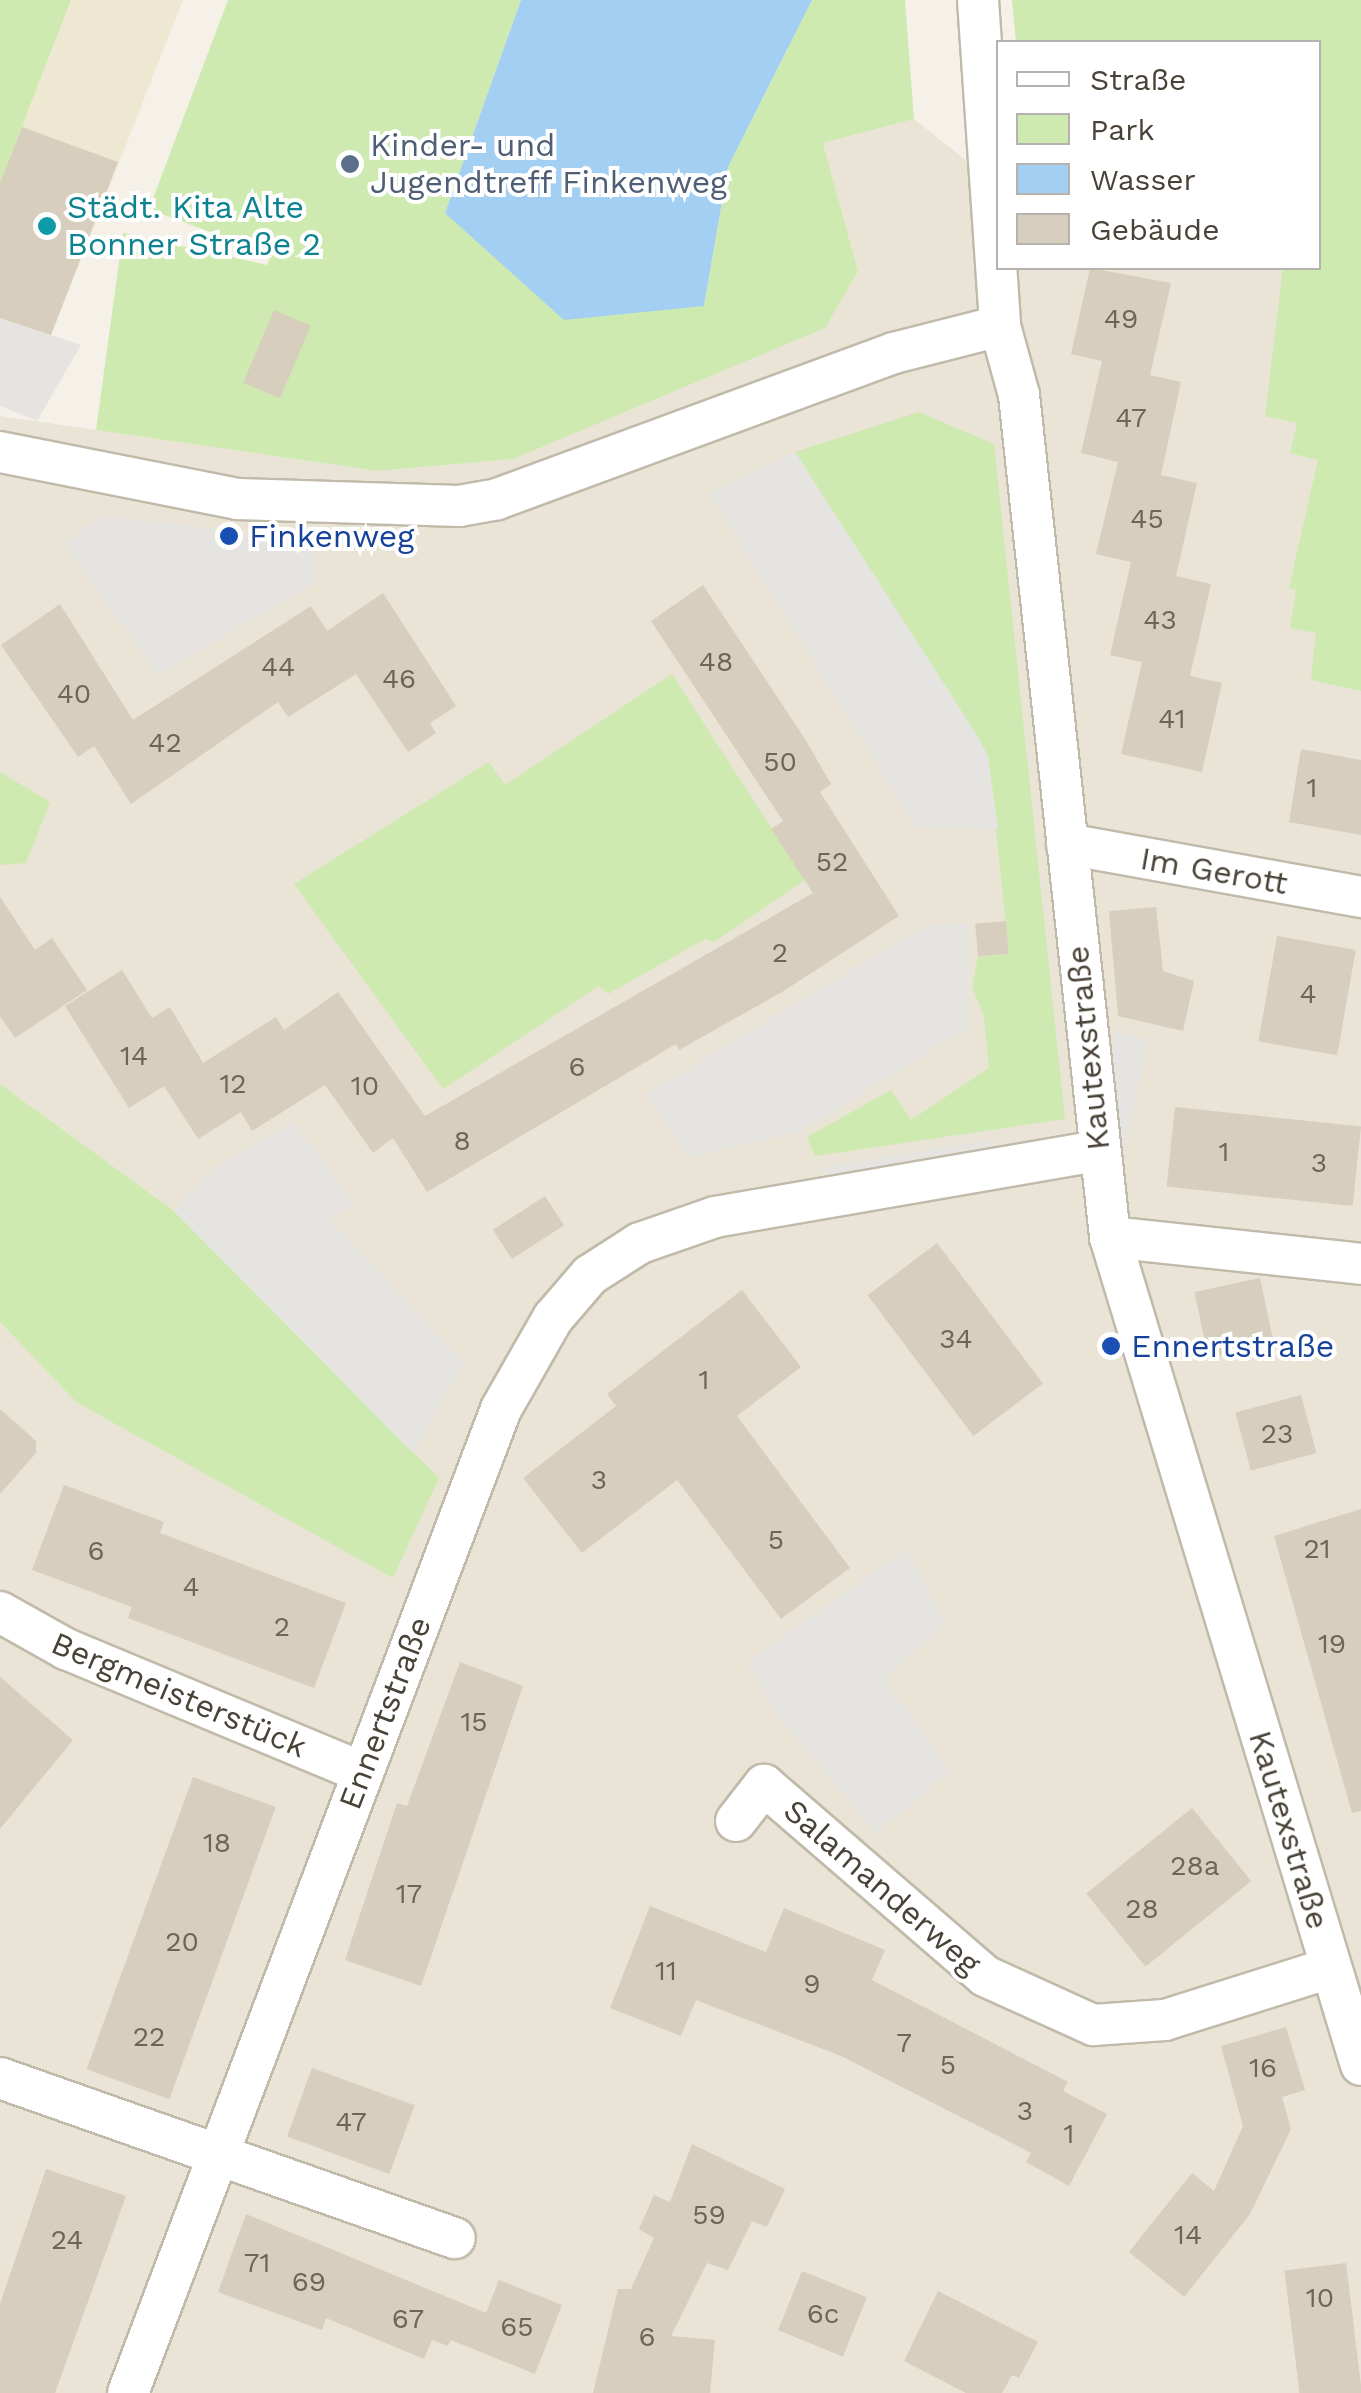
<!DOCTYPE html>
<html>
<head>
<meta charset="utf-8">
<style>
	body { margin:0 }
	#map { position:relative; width:1361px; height:2393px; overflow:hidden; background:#f5f1e8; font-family:"Work Sans",sans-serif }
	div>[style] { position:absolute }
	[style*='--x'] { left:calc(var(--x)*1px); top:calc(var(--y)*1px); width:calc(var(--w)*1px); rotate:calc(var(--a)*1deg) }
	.residential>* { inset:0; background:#e9e4d6 }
	.education>* { inset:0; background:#eee7d2 }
	.green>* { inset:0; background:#ceeab0 }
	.parking>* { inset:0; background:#e6e4e0; transform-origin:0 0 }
	.water>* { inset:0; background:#a3cff3 }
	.building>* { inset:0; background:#d7cebd; transform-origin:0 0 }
	.roads { filter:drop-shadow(2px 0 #c1baaa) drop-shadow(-2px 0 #c1baaa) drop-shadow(0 2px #c1baaa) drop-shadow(0 -2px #c1baaa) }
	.minor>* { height:40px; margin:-20px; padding:0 20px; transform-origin:20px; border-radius:20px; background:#fff }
	.dots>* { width:28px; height:28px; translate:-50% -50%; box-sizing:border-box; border:5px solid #fff; border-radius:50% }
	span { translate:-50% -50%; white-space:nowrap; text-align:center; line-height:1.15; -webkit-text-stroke:8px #fff; paint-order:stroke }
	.number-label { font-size:28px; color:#6c6558 }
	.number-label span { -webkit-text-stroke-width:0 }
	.service-label { font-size:32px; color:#4e5e75 }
	.left { translate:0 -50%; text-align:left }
	.culture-label { font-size:32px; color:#0d838f }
	.transit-label { font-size:32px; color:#164399 }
	.street-label { font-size:32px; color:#494237 }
	.legend { position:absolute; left:996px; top:40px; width:325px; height:230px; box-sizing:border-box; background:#fff; border:2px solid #b6b3af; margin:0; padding:12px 18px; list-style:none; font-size:30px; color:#494237 }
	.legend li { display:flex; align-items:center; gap:20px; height:50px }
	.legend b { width:50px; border:2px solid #b6b3af }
</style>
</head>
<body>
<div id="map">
	<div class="residential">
		<div style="clip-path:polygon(914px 119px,998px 186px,998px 268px,1318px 268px,1361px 257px,1361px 2393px,0 2393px,0 1322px,76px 1402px,439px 1479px,173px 1210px,0 1084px,0 416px,378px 471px,513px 459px,858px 271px,823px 143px)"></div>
	</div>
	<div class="education">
		<div style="clip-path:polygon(71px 0,183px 0,51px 335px,0 318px,0 183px)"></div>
	</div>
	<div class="green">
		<div style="clip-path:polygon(0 0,71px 0,0 183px)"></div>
		<div style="clip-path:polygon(228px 0,521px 0,445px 213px,704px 306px,728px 167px,812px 0,905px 0,914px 119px,823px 143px,858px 271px,825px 328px,513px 459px,378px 471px,96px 430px,123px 233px,267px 265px,271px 255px,149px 209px)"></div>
		<div style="clip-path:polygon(1012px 0,1361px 0,1361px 691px,1311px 680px,1316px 633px,1290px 628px,1296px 590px,1289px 588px,1318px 460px,1290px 453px,1297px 423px,1265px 416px,1283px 268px,1318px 268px,1318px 42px,1016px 42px)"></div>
		<div style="clip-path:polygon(919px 412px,994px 444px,1065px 1119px,815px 1156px,807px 1137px,891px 1090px,911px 1120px,989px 1068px,984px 1016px,972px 987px,978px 957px,1009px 954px,988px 756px,795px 452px)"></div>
		<div style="clip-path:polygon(672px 674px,805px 880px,714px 942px,705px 939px,608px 994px,599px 986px,443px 1089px,294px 884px,489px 762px,505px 785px)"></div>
		<div style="clip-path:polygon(0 772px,50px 802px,26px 863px,0 865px)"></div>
		<div style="clip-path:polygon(0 1084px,173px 1210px,439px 1478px,393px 1578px,76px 1402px,0 1322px)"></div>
	</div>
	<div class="parking">
		<div style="clip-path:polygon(0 318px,81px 345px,37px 421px,0 406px)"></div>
		<div style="clip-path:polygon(795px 452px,977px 735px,988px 756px,998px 829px,916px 827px,709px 493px)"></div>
		<div style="clip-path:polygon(104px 516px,313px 540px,314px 584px,158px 675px,63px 542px)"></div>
		<div style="clip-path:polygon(968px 923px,969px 1027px,803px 1131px,688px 1157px,646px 1094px,923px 927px)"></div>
		<div style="left:1115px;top:1033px;width:33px;height:129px;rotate:11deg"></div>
		<div style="clip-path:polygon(294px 1121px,353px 1203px,330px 1220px,464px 1363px,413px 1453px,173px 1210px,212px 1170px)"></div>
		<div style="clip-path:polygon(988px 1140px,1010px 1162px,844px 1191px,819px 1168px)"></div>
		<div style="clip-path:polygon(907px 1548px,945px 1625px,884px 1678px,950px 1772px,876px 1833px,778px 1716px,747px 1663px)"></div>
	</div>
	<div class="water">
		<div style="clip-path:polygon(521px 0,812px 0,728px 167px,704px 306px,564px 320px,445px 213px)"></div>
	</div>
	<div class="building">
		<div style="clip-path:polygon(22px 127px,118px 162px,51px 335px,0 318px,0 183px)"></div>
		<div style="clip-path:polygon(1090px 268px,1171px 283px,1150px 375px,1181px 382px,1161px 475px,1197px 483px,1176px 576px,1211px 584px,1190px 676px,1222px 683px,1202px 772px,1121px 754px,1142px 662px,1110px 655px,1131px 562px,1096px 554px,1118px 462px,1081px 453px,1102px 361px,1071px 354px)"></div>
		<div style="left:274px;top:310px;width:40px;height:79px;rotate:23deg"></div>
		<div style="clip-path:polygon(703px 585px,805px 739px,831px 784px,820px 792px,899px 916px,782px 992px,679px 1050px,676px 1044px,427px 1192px,393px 1138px,373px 1153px,325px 1085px,252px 1131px,241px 1112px,198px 1139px,164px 1086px,129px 1108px,65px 1006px,122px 970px,152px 1018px,170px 1007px,203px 1063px,276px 1017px,284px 1030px,338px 992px,425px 1116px,813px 893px,771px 829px,783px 821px,651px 621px)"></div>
		<div style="clip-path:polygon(383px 593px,456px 706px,430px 723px,436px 733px,408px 752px,356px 674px,288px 717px,278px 702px,131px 804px,94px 746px,78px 757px,1px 645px,60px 604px,133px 720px,311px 606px,327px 631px)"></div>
		<div style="clip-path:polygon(1301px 749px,1361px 760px,1361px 835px,1289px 822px)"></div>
		<div style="clip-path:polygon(0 897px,35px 950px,52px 938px,87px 990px,15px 1038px,0 1016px)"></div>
		<div style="clip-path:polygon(1156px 907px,1163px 971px,1194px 981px,1183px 1031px,1118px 1016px,1109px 911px)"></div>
		<div style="left:1006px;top:921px;width:33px;height:31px;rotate:85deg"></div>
		<div style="left:1277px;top:936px;width:80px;height:107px;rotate:10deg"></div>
		<div style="left:1175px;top:1107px;width:187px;height:80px;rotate:6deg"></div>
		<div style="left:545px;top:1196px;width:35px;height:62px;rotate:57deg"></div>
		<div style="left:937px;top:1243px;width:176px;height:87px;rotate:53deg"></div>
		<div style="left:1260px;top:1278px;width:67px;height:67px;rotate:78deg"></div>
		<div style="clip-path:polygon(742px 1290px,801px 1367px,737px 1416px,850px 1568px,781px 1619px,677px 1480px,582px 1553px,523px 1478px,616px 1406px,607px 1394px)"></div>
		<div style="left:1301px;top:1395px;width:60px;height:68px;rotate:75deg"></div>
		<div style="clip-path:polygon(0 1409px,36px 1441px,36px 1453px,0 1494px)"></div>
		<div style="clip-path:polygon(64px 1485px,164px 1522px,160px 1533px,346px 1603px,314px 1688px,128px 1618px,132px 1607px,32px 1570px)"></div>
		<div style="clip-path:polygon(1361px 1509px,1361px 1811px,1352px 1813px,1274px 1536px)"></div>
		<div style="clip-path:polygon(460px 1662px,523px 1686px,421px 1986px,345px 1960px,397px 1803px,407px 1806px)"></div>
		<div style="clip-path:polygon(0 1677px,73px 1740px,0 1829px)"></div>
		<div style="left:193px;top:1777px;width:88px;height:311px;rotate:20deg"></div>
		<div style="left:1192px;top:1808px;width:94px;height:136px;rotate:51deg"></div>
		<div style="clip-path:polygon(650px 1906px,766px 1952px,784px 1908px,885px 1950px,872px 1980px,1068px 2082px,1063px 2091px,1107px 2114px,1069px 2186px,1026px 2162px,1031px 2153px,841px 2056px,696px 2000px,681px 2036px,610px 2008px)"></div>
		<div style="clip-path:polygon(1286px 2027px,1305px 2090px,1282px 2097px,1291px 2129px,1250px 2214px,1184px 2297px,1129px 2252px,1192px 2173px,1214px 2191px,1243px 2126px,1221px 2046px)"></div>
		<div style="left:312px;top:2068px;width:109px;height:73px;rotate:20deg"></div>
		<div style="clip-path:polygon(692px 2144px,785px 2189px,767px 2227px,752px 2221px,728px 2270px,707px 2263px,671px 2336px,715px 2340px,710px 2393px,593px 2393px,618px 2289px,631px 2289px,654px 2238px,639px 2229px,654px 2195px,670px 2202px)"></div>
		<div style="clip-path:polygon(46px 2169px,126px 2196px,55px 2393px,0 2393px,0 2304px)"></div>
		<div style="clip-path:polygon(246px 2214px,486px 2313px,499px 2280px,562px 2305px,535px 2374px,451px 2340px,448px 2346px,432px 2340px,424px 2359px,326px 2318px,322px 2330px,218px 2292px)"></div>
		<div style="left:1346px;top:2263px;width:131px;height:62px;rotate:83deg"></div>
		<div style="left:802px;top:2271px;width:70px;height:64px;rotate:22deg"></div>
		<div style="clip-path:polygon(938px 2291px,1038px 2342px,1019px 2378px,1012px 2375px,1002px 2393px,966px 2393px,904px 2361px)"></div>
	</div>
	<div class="roads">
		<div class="minor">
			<div style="--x:978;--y:0;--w:327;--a:86.1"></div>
			<div style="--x:1000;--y:326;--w:72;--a:74.6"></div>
			<div style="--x:1019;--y:395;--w:847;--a:83.83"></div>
			<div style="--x:1110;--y:1237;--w:865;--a:73.14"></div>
			<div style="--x:0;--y:452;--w:243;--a:11.2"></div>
			<div style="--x:238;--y:499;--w:221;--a:1.8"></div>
			<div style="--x:459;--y:506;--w:39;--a:-10"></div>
			<div style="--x:497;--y:499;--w:423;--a:-20.2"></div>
			<div style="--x:894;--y:353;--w:109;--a:-14.3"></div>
			<div style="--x:1067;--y:844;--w:299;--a:10.2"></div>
			<div style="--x:1110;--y:1237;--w:252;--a:6.1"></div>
			<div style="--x:0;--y:1612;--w:76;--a:29.3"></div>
			<div style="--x:66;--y:1649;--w:320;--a:22.6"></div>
			<div style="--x:736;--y:1821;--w:46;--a:-52.1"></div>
			<div style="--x:764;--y:1785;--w:292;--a:40.8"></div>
			<div style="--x:985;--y:1976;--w:119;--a:24.4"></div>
			<div style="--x:1093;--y:2025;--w:72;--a:-4"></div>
			<div style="--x:1165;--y:2020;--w:173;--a:-17.5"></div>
			<div style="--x:0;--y:2078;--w:482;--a:19.4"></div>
			<div style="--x:128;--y:2393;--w:1052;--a:-69.24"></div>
			<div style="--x:501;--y:1409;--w:105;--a:-60.3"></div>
			<div style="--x:553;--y:1318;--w:57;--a:-49.3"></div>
			<div style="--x:590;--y:1275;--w:59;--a:-32.6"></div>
			<div style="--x:640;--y:1243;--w:79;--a:-19.1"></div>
			<div style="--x:715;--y:1217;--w:389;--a:-9.8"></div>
		</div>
	</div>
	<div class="dots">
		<div style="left:350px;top:164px;background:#5c6f8a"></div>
		<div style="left:47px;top:226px;background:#0f9aa8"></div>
		<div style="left:229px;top:536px;background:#1a4fb4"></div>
		<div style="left:1111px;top:1346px;background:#1a4fb4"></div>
	</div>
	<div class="number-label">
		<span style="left:1121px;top:319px">49</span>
		<span style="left:1131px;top:418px">47</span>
		<span style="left:1147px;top:519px">45</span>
		<span style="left:1160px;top:620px">43</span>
		<span style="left:716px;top:662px">48</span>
		<span style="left:278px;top:667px">44</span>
		<span style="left:399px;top:679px">46</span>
		<span style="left:74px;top:694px">40</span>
		<span style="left:1172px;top:719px">41</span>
		<span style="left:165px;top:743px">42</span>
		<span style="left:780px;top:762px">50</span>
		<span style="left:1312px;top:788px">1</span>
		<span style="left:832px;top:862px">52</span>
		<span style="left:780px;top:953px">2</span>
		<span style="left:1308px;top:994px">4</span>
		<span style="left:134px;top:1056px">14</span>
		<span style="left:577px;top:1067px">6</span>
		<span style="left:233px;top:1084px">12</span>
		<span style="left:365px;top:1086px">10</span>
		<span style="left:462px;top:1141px">8</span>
		<span style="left:1224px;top:1152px">1</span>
		<span style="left:1319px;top:1163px">3</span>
		<span style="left:956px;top:1339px">34</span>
		<span style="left:704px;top:1380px">1</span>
		<span style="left:1277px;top:1434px">23</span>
		<span style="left:599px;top:1480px">3</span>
		<span style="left:776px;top:1540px">5</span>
		<span style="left:1317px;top:1549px">21</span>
		<span style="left:96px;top:1551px">6</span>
		<span style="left:191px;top:1587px">4</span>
		<span style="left:282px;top:1627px">2</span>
		<span style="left:1332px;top:1644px">19</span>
		<span style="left:474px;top:1722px">15</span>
		<span style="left:217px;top:1843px">18</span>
		<span style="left:1195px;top:1866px">28a</span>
		<span style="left:409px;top:1894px">17</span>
		<span style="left:1142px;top:1909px">28</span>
		<span style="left:182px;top:1942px">20</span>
		<span style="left:666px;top:1971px">11</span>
		<span style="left:812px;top:1984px">9</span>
		<span style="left:149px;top:2037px">22</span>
		<span style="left:904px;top:2043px">7</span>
		<span style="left:948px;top:2065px">5</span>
		<span style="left:1263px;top:2068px">16</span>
		<span style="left:1025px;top:2111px">3</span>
		<span style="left:351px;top:2122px">47</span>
		<span style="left:1069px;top:2134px">1</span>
		<span style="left:709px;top:2215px">59</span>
		<span style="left:1188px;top:2235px">14</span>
		<span style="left:67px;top:2240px">24</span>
		<span style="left:257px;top:2263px">71</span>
		<span style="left:309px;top:2282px">69</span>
		<span style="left:1320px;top:2298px">10</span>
		<span style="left:823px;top:2314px">6c</span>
		<span style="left:408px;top:2319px">67</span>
		<span style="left:517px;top:2327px">65</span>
		<span style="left:647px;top:2337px">6</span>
	</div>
	<div class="service-label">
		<span class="left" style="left:370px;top:164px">Kinder- und<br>Jugendtreff Finkenweg</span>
	</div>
	<div class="culture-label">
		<span class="left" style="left:67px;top:226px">Städt. Kita Alte<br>Bonner Straße 2</span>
	</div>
	<div class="transit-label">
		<span class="left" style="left:249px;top:536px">Finkenweg</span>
		<span class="left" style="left:1131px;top:1346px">Ennertstraße</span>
	</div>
	<div class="street-label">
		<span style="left:1214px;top:871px;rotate:10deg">Im Gerott</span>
		<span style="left:1088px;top:1048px;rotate:-96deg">Kautexstraße</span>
		<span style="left:179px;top:1695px;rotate:23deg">Bergmeisterstück</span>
		<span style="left:385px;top:1713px;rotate:-69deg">Ennertstraße</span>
		<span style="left:1289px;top:1830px;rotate:73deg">Kautexstraße</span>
		<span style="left:882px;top:1887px;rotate:41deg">Salamanderweg</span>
	</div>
	<ul class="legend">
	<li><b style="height:12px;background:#fff"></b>Straße</li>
	<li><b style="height:28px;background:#ceeab0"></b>Park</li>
	<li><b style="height:28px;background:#a3cff3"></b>Wasser</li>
	<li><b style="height:28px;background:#d7cebd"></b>Gebäude</li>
	</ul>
</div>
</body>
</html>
